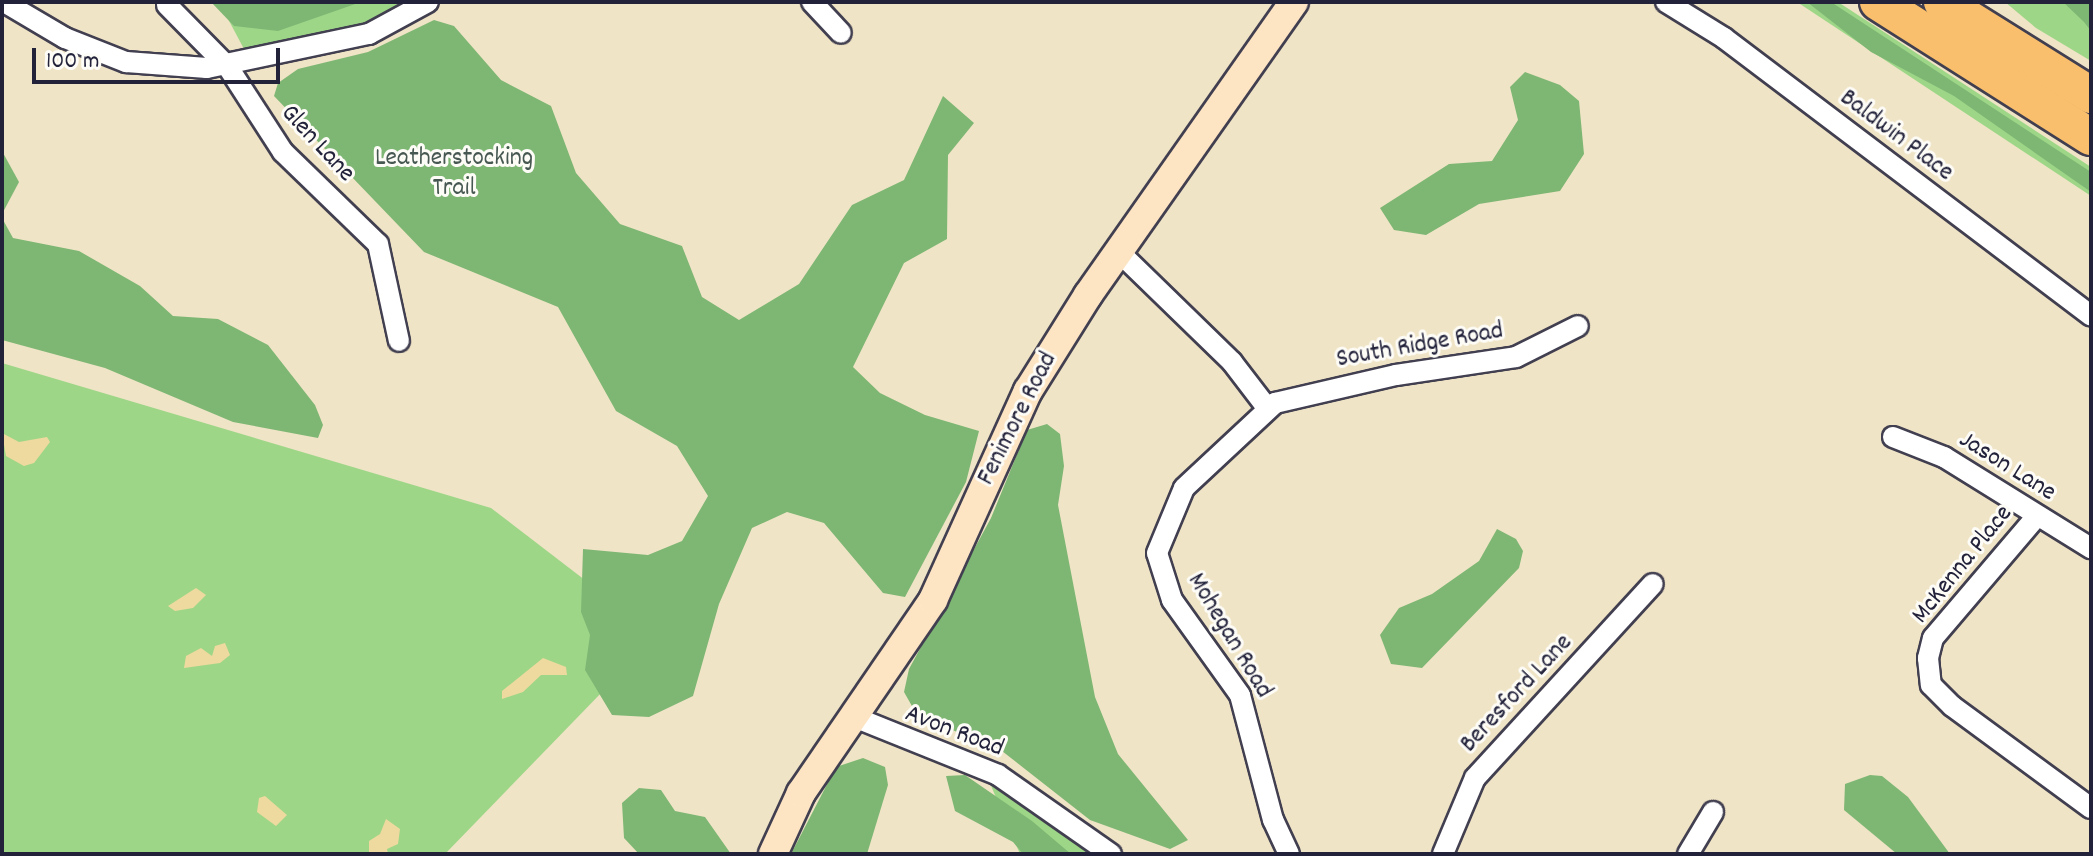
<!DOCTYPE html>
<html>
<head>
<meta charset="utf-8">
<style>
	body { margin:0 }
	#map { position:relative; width:2093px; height:856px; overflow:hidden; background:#f0e4c6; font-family:Dekko,sans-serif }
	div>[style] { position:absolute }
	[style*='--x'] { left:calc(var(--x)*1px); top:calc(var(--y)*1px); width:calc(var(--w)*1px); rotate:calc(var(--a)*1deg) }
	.green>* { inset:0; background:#9ed688 }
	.forest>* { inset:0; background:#7eb774 }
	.sand>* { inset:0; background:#eeda9e }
	.roads { filter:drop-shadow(2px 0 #413f50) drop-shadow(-2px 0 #413f50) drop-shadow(0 2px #413f50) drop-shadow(0 -2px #413f50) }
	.street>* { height:20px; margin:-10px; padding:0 10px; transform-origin:10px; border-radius:10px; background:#fff }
	.secondary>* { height:28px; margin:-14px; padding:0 14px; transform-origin:14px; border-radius:14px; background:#fde5c4 }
	.highway>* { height:36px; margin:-18px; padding:0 18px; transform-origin:18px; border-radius:18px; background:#f9bf6c }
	span { translate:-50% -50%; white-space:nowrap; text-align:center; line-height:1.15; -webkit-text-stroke:6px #fdfcf7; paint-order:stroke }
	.street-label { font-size:26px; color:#22223b }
	.park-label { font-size:26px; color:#475852 }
	.frame { position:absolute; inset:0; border:4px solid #22223b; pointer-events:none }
	.scale { position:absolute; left:32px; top:48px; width:248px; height:36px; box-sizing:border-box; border:4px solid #22223b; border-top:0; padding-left:10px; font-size:24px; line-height:28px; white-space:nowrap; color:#22223b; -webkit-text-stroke:6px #fdfcf7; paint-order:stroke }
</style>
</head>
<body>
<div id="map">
	<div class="green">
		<div style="clip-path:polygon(219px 2px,406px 2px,361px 27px,244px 49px)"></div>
		<div style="clip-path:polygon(1797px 2px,1838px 2px,2091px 167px,2091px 196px)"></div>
		<div style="clip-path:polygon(2005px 2px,2091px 2px,2091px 61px,2036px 28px)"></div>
		<div style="clip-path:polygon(2px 363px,491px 508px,594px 587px,605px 689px,445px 854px,2px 854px)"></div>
		<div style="clip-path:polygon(989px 781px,1020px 803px,1092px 854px,1020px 854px)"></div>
	</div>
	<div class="forest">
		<div style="clip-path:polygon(211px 2px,361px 2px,278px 31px,234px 26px)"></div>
		<div style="clip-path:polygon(1807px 2px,1831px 2px,2091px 172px,2091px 192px,1954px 96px,1871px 52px)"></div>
		<div style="clip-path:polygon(2063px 2px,2091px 2px,2091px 31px,2084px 22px)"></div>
		<div style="clip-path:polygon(434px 20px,454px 26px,501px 80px,551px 106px,576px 173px,620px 224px,682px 246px,702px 297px,739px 320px,799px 284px,852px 205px,904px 180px,943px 96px,974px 123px,948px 155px,947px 239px,904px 263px,853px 367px,880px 393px,925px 415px,979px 431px,966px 482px,905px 597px,883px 593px,824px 523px,787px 512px,752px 528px,719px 604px,693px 696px,649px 717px,612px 715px,585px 670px,590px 635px,581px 612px,583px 549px,648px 555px,682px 541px,708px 496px,677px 446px,616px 411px,558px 307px,424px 252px,274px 96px,278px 83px,298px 69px,368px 52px)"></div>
		<div style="clip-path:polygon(1525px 72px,1560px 85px,1579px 101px,1584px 154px,1560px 191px,1479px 204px,1426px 235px,1394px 230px,1380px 208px,1449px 164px,1492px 161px,1518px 120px,1510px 87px)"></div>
		<div style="clip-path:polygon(2px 151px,19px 182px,2px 214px)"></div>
		<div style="clip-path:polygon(2px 218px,13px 238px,79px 251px,140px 286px,173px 316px,218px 319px,268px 345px,315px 405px,323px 425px,318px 438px,233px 422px,105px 368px,2px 340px)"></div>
		<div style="clip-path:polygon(1047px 424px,1060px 434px,1064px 466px,1058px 505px,1095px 697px,1118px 754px,1188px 840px,1170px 849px,1090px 820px,1002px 751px,917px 715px,904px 692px,909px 669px,991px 518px,1027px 430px)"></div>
		<div style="clip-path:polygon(1497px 529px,1516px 539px,1523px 551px,1519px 568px,1422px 668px,1391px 664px,1380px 635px,1399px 608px,1432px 594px,1479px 561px)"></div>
		<div style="clip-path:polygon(863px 758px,885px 767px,888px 785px,867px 854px,791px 854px,836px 767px)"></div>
		<div style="clip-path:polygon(965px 775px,1032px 821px,1071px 854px,1023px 854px,1013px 842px,955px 811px,946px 776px)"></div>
		<div style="clip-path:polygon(1870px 775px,1882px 776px,1908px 797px,1950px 854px,1897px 854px,1844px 810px,1845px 784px)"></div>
		<div style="clip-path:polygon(639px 788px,661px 790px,675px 811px,705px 817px,731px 854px,639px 854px,624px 838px,622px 803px)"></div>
	</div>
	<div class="sand">
		<div style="clip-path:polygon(2px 433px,19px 442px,47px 437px,50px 442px,34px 463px,24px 466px,6px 456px)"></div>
		<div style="clip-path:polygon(196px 588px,206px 595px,193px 608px,175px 611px,168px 606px)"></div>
		<div style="clip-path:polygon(225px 643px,230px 655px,220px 663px,184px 668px,186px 656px,201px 648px,212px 656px,215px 646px)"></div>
		<div style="clip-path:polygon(543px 658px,566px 667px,567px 675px,541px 675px,523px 692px,502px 699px,502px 691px)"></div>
		<div style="clip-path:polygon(265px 796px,287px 815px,276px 826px,257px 812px,259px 798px)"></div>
		<div style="clip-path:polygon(386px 819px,400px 829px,398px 844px,387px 849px,388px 854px,369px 854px,369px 841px,380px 834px)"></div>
	</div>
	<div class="roads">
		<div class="street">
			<div style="--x:4;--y:2;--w:71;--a:30.5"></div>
			<div style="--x:65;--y:38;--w:66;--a:21.5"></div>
			<div style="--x:126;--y:62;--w:81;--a:4.2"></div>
			<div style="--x:207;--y:68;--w:166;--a:-11.9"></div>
			<div style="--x:369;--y:34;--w:67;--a:-28.5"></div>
			<div style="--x:812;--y:2;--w:42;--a:46.9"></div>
			<div style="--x:1666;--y:2;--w:68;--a:31.8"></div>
			<div style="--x:1724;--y:38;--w:460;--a:37.1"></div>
			<div style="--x:167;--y:5;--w:87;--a:45.5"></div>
			<div style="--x:228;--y:67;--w:101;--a:57.1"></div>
			<div style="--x:283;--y:152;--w:132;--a:44.1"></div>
			<div style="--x:378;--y:244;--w:99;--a:77.8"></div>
			<div style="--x:1119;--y:252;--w:158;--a:44.2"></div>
			<div style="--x:1232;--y:362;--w:59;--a:52.5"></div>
			<div style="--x:1893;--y:437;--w:55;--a:21.4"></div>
			<div style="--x:1944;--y:457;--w:173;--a:31.8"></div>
			<div style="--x:2037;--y:516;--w:160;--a:130.4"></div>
			<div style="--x:1933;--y:638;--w:21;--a:104"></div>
			<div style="--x:1928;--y:658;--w:27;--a:84"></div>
			<div style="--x:1931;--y:685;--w:30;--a:45"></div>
			<div style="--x:1952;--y:706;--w:172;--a:36.3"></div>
			<div style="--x:854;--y:717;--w:155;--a:21.9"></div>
			<div style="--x:998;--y:775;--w:138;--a:35"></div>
			<div style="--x:1289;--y:854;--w:38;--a:-115"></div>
			<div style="--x:1273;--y:820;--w:129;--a:-104.8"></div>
			<div style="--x:1240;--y:695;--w:117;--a:-125.6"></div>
			<div style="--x:1172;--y:600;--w:49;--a:-107.7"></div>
			<div style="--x:1157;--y:553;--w:70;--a:-67.4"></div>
			<div style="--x:1184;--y:488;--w:125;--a:-43"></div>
			<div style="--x:1275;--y:403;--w:124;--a:-13"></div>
			<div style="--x:1396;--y:375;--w:121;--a:-8.5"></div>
			<div style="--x:1516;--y:357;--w:69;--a:-26.6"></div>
			<div style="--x:1443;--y:854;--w:82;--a:-67.2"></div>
			<div style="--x:1475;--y:778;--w:263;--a:-47.5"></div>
			<div style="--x:1688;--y:854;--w:49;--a:-59.2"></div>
		</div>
		<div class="secondary">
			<div style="--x:773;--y:854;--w:67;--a:-65.3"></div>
			<div style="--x:801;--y:793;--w:234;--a:-55.6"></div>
			<div style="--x:933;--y:600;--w:230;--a:-65.6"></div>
			<div style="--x:1028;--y:391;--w:113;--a:-58"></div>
			<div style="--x:1088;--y:295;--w:358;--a:-54.9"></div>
		</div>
		<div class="highway">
			<div style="--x:1878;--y:2;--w:252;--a:32.4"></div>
			<div style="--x:1942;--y:2;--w:176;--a:32"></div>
		</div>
	</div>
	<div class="street-label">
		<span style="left:1896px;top:136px;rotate:37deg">Baldwin Place</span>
		<span style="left:317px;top:144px;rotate:47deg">Glen Lane</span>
		<span style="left:1420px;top:346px;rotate:-10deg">South Ridge Road</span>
		<span style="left:1018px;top:419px;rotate:-63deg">Fenimore Road</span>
		<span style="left:2007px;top:467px;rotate:32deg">Jason Lane</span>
		<span style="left:1963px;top:565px;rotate:-51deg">McKenna Place</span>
		<span style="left:1229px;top:636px;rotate:59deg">Mohegan Road</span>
		<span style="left:1517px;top:694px;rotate:-47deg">Beresford Lane</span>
		<span style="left:954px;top:732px;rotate:21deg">Avon Road</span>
	</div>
	<div class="park-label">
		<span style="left:454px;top:174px">Leatherstocking<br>Trail</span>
	</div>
	<div class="frame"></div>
	<div class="scale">100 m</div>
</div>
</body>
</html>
